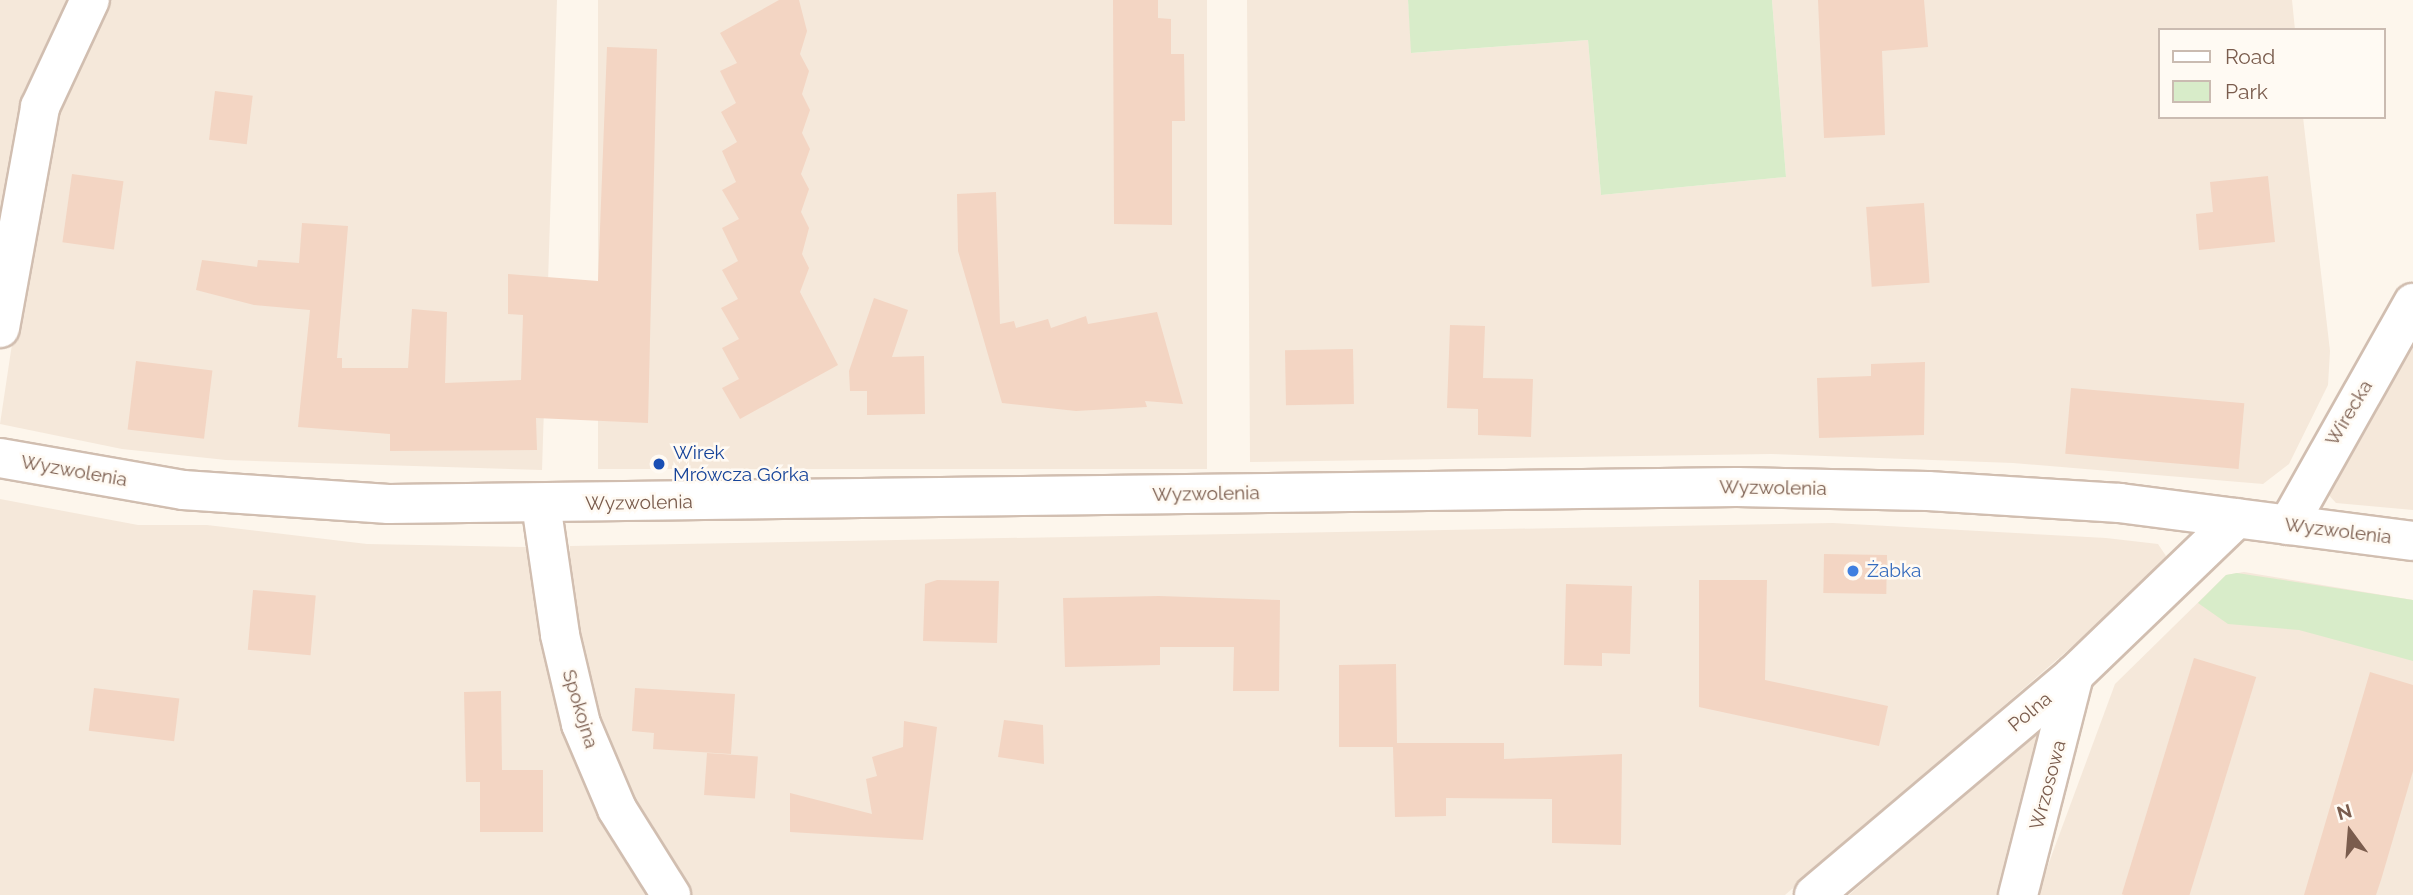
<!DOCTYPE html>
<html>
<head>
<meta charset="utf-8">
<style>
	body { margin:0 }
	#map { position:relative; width:2413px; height:895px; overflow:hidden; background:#fdf6ec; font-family:Raleway,sans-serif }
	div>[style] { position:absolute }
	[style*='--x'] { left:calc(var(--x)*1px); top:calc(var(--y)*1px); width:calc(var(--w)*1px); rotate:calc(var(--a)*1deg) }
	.residential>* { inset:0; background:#f5e8da; transform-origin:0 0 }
	.green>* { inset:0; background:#d8ecc9 }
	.building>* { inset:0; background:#f3d5c3; transform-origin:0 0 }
	.roads { filter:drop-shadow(2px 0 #d1beb0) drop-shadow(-2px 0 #d1beb0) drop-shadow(0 2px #d1beb0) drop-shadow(0 -2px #d1beb0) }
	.minor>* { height:38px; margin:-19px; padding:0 19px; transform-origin:19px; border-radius:19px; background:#fff }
	.dots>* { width:19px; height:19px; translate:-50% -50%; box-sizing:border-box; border:4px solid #fffaf3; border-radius:50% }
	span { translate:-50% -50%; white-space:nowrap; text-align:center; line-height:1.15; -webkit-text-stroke:5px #fffaf3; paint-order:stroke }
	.street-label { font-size:19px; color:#7a5c4d }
	.transit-label { font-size:19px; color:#164399 }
	.left { translate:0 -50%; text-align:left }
	.shop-label { font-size:19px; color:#366cbe }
	.legend { position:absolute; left:2158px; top:28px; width:228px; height:91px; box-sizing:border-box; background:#fffaf3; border:2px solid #cabbb1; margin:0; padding:9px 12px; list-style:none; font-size:21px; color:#7a5c4d }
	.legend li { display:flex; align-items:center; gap:14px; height:35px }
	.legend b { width:35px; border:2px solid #cabbb1 }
	.north { position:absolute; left:2315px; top:797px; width:70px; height:70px; -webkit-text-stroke:5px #fffaf3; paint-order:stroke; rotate:344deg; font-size:19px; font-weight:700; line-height:28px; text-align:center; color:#7a5c4d }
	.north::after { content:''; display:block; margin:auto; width:24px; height:32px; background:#7a5c4d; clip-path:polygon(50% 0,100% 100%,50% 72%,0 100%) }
</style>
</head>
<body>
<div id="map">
	<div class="residential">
		<div style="clip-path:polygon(0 0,70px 0,26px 87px,0 240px)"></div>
		<div style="clip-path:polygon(97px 0,557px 0,542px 470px,226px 460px,122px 449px,0 424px,50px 91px)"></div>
		<div style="left:598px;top:0;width:609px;height:469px"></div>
		<div style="clip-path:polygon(1247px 0,1408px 0,1412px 53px,1588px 40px,1601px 195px,1786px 177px,1772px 0,2292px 0,2295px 30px,2159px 30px,2159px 117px,2303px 117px,2330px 351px,2328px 385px,2289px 464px,2263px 484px,2013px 463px,1771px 454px,1250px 462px)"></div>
		<div style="clip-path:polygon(2413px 336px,2413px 510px,2336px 503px,2326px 492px)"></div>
		<div style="clip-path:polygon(0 499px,138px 525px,207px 525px,367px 544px,527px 547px,656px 895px,0 895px)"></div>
		<div style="clip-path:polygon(1833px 523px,2106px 538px,2158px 544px,2166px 556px,2157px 573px,1785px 895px,686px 895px,622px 800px,567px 603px,570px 546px)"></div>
		<div style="clip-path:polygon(2244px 572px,2413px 600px,2413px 895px,2037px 895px,2115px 684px,2226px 575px)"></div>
		<div style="clip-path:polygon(2049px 725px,2000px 895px,1849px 895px,2038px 729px)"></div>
	</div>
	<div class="green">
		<div style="clip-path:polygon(1408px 0,1772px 0,1786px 177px,1601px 195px,1588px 40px,1411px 53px)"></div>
		<div style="clip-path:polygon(2237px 573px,2413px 600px,2413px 661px,2299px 630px,2228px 624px,2198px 603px,2226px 575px)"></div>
	</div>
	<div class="building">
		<div style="clip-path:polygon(779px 0,799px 0,807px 31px,800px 54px,809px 71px,802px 94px,810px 110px,802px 133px,810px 149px,801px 174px,809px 189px,801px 212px,809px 228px,802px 254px,809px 268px,800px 292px,838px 365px,740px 419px,722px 388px,739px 379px,722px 348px,739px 339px,721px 308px,738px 299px,722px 270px,738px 261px,722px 228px,739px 219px,722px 190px,736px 182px,722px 151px,737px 142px,721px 112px,736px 103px,720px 71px,737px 63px,720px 33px)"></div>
		<div style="clip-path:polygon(1113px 0,1158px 0,1158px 18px,1171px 19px,1171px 54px,1184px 54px,1185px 121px,1172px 121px,1172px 225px,1114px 224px)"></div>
		<div style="clip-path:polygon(1818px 0,1924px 0,1928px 47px,1882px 51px,1885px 135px,1824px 138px)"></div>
		<div style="clip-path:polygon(607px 47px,657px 49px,648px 423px,536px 418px,537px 450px,390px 451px,390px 434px,298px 427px,310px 310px,254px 305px,196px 290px,202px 260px,257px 267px,258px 260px,299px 263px,302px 223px,348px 226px,337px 358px,342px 358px,342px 368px,408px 368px,412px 309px,447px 312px,445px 383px,521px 380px,523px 315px,508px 314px,508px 274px,598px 281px)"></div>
		<div style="left:215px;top:91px;width:38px;height:49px;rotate:7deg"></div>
		<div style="left:72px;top:174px;width:52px;height:69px;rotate:8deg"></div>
		<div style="clip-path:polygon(2268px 176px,2275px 242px,2199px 250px,2196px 214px,2213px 212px,2210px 182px)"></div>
		<div style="clip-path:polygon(996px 192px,1000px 324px,1014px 321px,1016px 328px,1048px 319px,1051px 328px,1086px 316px,1088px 324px,1157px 312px,1183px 404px,1145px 401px,1147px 407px,1076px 411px,1002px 403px,958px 251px,957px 194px)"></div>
		<div style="left:1924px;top:203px;width:80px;height:58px;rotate:86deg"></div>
		<div style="clip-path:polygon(874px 298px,908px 310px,892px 357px,924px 356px,925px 414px,867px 415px,867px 391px,850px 391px,849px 371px)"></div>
		<div style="clip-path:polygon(1450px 325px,1485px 326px,1483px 378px,1533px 379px,1531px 437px,1478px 435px,1478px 409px,1447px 408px)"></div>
		<div style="left:1353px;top:349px;width:55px;height:68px;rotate:89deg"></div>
		<div style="left:136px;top:361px;width:77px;height:69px;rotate:7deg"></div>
		<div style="clip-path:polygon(1925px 362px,1924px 435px,1819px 438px,1817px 378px,1871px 376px,1871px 364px)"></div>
		<div style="left:2071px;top:388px;width:174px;height:66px;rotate:5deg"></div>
		<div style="left:1824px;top:554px;width:63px;height:39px;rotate:1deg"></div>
		<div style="clip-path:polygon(937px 580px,999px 581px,997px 643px,923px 641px,925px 584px)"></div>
		<div style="clip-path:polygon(1699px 580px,1767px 580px,1765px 680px,1888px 706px,1879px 746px,1699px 707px)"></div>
		<div style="clip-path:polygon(1566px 584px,1632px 586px,1630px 654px,1602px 653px,1602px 666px,1564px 665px)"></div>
		<div style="left:253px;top:590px;width:63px;height:60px;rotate:5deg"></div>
		<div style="clip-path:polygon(1159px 596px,1280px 600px,1279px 691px,1233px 691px,1234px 647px,1160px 647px,1160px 665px,1065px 667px,1063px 598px)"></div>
		<div style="left:2194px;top:658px;width:65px;height:247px;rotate:17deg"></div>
		<div style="clip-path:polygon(1396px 664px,1397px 743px,1504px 743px,1504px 759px,1622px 754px,1621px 845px,1552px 843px,1552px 799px,1446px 798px,1446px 816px,1395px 817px,1393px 747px,1339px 747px,1339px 665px)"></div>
		<div style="clip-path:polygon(2370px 672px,2413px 685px,2413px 771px,2381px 880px,2376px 895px,2304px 895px)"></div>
		<div style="left:94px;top:688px;width:86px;height:43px;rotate:7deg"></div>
		<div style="clip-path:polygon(635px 688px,735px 694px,731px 754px,653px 749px,654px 733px,632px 731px)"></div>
		<div style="clip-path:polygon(501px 691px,502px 770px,543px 770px,543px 832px,480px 832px,480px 782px,466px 782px,464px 692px)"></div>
		<div style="clip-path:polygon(1004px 720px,1043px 725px,1044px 764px,998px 757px)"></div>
		<div style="clip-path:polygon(904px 721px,937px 727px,923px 840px,790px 832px,790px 793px,872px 814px,866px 779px,877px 776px,872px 757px,903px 747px)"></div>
		<div style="left:707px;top:753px;width:51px;height:42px;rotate:4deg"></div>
	</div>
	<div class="roads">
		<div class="minor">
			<div style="--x:0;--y:328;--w:225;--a:-79.7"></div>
			<div style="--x:40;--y:107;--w:118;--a:-65"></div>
			<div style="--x:0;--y:458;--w:186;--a:9.9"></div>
			<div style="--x:183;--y:490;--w:206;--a:3.9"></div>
			<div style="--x:389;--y:504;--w:1348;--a:-0.72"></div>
			<div style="--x:1737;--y:487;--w:191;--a:1.2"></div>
			<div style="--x:1928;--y:491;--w:192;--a:3.6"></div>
			<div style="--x:2120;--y:503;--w:295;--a:7.4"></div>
			<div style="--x:541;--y:504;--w:132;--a:81.7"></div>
			<div style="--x:560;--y:635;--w:91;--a:76.7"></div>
			<div style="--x:581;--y:724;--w:92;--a:67"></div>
			<div style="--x:617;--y:809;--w:102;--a:57.9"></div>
			<div style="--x:2288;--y:525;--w:255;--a:-60.6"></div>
			<div style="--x:1814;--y:895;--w:341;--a:-40.2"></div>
			<div style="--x:2074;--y:675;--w:226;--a:-43.9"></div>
			<div style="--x:2018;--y:895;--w:227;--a:-75.7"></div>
		</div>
	</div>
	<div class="dots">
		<div style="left:659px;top:464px;background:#1a4fb4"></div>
		<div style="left:1853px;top:571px;background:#3f7fe0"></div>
	</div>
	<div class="street-label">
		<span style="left:2349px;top:413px;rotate:-59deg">Wirecka</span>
		<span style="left:74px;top:471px;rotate:10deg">Wyzwolenia</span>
		<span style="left:1773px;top:488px;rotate:1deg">Wyzwolenia</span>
		<span style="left:1206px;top:494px;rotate:-1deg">Wyzwolenia</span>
		<span style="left:639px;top:503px;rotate:-1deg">Wyzwolenia</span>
		<span style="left:2338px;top:531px;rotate:7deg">Wyzwolenia</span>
		<span style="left:580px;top:709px;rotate:73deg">Spokojna</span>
		<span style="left:2030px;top:712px;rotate:-40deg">Polna</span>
		<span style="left:2048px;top:785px;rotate:-75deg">Wrzosowa</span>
	</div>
	<div class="transit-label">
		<span class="left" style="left:673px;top:464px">Wirek<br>Mrówcza Górka</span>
	</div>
	<div class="shop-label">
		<span class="left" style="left:1867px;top:571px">Żabka</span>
	</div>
	<ul class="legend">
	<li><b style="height:9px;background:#fff"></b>Road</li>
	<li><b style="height:19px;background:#d8ecc9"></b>Park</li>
	</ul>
	<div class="north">N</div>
</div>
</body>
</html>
